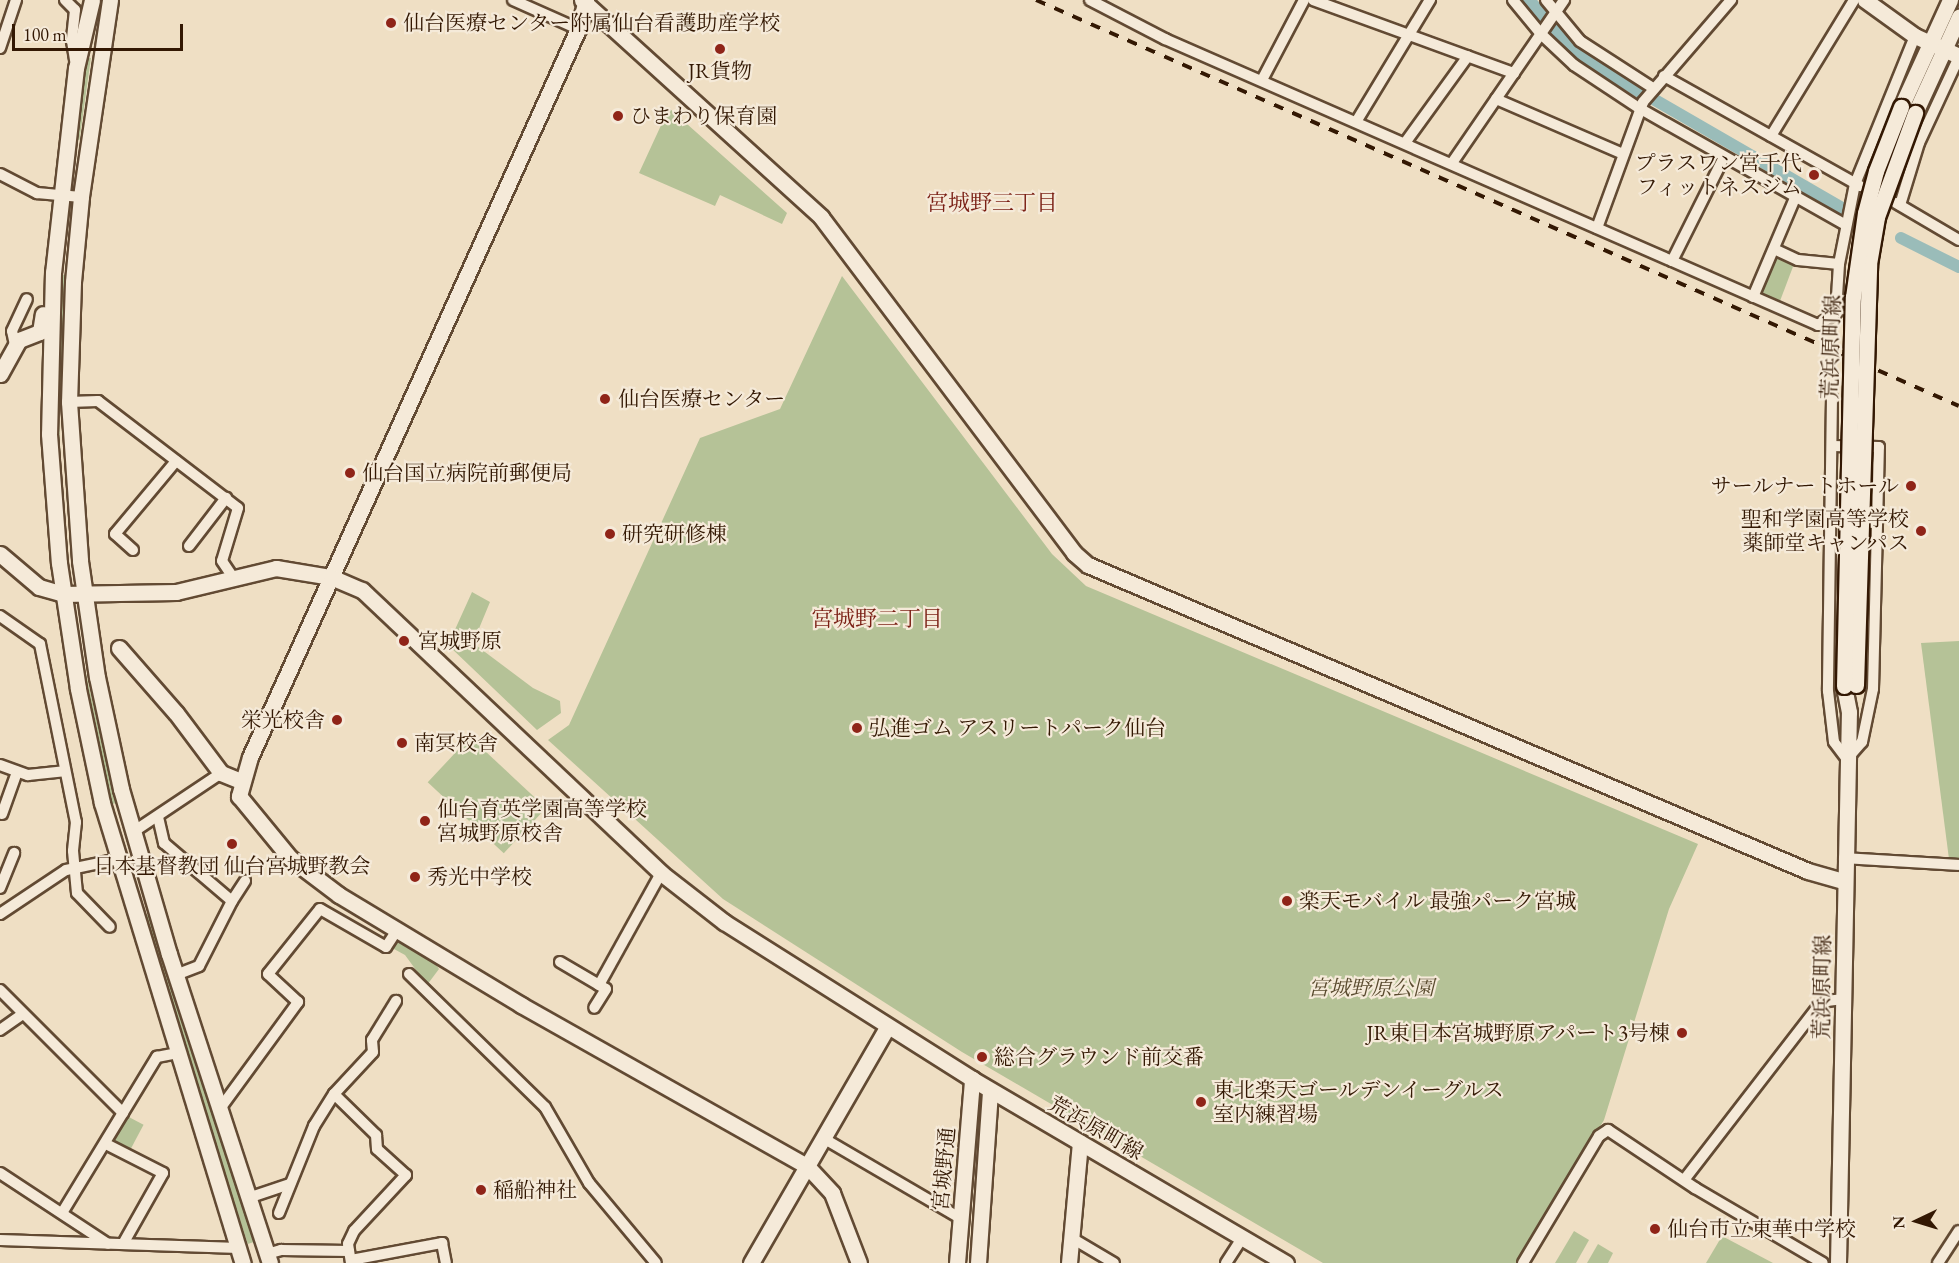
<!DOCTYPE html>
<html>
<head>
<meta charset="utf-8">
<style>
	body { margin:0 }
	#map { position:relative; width:1959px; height:1263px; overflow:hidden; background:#efdfc4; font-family:"EB Garamond","Noto Serif JP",serif }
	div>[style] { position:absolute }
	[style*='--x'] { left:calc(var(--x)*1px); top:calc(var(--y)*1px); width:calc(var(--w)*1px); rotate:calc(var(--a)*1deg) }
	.green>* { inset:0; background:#b5c297; transform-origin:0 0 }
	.canal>* { height:12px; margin:-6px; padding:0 6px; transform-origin:6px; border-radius:6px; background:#9abcb9 }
	.roads { filter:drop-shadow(2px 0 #624a33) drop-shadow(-2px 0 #624a33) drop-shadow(0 2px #624a33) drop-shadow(0 -2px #624a33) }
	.street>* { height:10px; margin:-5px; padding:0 5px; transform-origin:5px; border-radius:5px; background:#f5ead9 }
	.secondary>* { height:15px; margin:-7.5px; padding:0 7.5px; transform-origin:7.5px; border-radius:7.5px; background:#f5ead9 }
	.rail>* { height:4px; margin-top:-2px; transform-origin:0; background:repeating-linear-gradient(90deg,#331803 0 10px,transparent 0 20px) }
	.bridges { filter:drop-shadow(2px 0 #331803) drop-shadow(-2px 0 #331803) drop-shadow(0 2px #331803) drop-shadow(0 -2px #331803) }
	.secondary-bridge>* { height:15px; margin:-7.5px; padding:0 7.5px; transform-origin:7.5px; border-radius:7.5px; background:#f5ead9 }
	.dots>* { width:16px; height:16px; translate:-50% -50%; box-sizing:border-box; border:3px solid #f5ead9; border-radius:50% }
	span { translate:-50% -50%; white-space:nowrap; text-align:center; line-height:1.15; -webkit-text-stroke:4.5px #f5ead9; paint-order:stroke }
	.poi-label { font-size:21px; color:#331803 }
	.left { translate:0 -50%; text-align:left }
	.right { translate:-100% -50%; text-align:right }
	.street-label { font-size:21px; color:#331803 }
	.park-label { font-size:21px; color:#5a4b2f; font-style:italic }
	.neighbourhood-label { font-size:22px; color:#7a1f14 }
	.north { position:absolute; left:1887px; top:1191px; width:60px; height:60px; -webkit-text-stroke:4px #f5ead9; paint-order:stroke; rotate:266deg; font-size:16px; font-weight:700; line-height:24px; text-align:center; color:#331803 }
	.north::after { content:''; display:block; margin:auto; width:21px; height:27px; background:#331803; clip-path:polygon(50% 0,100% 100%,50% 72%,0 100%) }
	.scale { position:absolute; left:12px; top:24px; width:171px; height:27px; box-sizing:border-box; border:3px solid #331803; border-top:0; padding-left:8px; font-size:18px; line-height:21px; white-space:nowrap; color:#331803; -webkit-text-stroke:4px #f5ead9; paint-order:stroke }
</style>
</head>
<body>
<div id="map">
	<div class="green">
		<div style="left:84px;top:57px;width:7px;height:83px;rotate:8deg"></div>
		<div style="clip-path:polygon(669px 108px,787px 213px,782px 224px,720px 195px,715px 206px,639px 173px)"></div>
		<div style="clip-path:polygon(1779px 256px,1794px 264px,1780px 301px,1762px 294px,1761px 289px,1774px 258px)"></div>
		<div style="clip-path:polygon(58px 275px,66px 275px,59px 415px,63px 528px,56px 414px)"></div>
		<div style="clip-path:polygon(842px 276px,1052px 554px,1086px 586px,1698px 844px,1669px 909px,1604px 1120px,1518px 1263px,1323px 1263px,962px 1052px,723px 899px,548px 740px,569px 725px,700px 438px,780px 409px)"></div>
		<div style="clip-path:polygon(472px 592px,490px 602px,473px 643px,533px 688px,560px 701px,561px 713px,537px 730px,448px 645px)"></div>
		<div style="clip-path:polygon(1959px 641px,1959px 858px,1949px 859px,1921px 643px)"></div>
		<div style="clip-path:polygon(85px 669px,116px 803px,109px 805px,94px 743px)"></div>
		<div style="left:470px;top:737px;width:104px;height:62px;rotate:43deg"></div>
		<div style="left:150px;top:914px;width:344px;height:9px;rotate:72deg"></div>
		<div style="clip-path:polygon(402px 942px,435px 963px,439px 969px,427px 985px,405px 955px,394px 949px,394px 944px)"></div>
		<div style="left:125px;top:1115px;width:21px;height:31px;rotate:28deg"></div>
		<div style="clip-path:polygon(1574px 1231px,1589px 1240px,1576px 1263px,1555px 1263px)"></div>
		<div style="clip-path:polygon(1722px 1236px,1773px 1263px,1706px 1263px)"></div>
		<div style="clip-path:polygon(1598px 1244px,1613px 1253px,1608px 1263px,1587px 1263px)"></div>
	</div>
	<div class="canal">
		<div style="--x:1529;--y:0;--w:73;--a:47.8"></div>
		<div style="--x:1578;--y:54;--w:76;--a:31.6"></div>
		<div style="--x:1655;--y:100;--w:216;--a:30"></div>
		<div style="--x:1901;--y:238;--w:65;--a:26.6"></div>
	</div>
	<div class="roads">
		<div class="street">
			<div style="--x:65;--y:0;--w:14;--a:45"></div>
			<div style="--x:75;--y:10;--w:31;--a:96"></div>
			<div style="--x:72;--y:41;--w:19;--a:81"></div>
			<div style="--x:513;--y:0;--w:71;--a:24"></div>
			<div style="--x:1090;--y:0;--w:85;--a:27.5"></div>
			<div style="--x:1165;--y:39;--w:713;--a:23.65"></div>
			<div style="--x:1818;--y:325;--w:22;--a:-34"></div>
			<div style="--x:1836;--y:313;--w:49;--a:-86.5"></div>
			<div style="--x:1839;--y:264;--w:82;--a:-78.7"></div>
			<div style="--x:1855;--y:184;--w:160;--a:-67.9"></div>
			<div style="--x:1313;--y:0;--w:214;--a:20"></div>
			<div style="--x:1513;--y:0;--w:44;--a:50.5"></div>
			<div style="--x:1541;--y:34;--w:45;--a:43.2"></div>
			<div style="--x:1574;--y:65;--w:78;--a:33.5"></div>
			<div style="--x:1639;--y:108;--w:238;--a:29.5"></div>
			<div style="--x:1546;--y:0;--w:53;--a:50.3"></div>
			<div style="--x:1580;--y:41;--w:87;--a:32.8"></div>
			<div style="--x:0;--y:48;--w:51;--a:-71.6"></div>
			<div style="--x:1664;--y:76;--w:225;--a:29.3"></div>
			<div style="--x:1262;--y:80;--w:90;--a:-62.3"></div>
			<div style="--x:1496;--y:99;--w:136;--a:23.4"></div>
			<div style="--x:1356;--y:122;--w:143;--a:-58.8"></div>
			<div style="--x:1771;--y:136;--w:159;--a:-58.6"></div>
			<div style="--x:1405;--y:143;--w:107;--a:-54.1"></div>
			<div style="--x:1452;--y:163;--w:198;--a:-55.5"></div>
			<div style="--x:0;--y:174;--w:42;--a:27.2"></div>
			<div style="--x:37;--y:193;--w:44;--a:5.2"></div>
			<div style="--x:1896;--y:203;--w:73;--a:30.4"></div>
			<div style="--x:1900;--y:205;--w:65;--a:-73"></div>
			<div style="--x:1919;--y:143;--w:95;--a:-65.1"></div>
			<div style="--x:1597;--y:228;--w:134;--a:-69.9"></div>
			<div style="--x:1643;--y:102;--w:135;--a:-49.2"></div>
			<div style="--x:1774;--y:249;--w:26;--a:25"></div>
			<div style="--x:1798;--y:260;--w:41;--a:5.6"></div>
			<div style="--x:1672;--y:261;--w:116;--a:-63.4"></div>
			<div style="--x:1753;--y:297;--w:108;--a:-67"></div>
			<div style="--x:15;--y:345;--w:14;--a:-102"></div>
			<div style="--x:12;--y:331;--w:35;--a:-65"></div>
			<div style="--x:1832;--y:397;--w:294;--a:90.8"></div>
			<div style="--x:1828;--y:691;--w:51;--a:83.3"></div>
			<div style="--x:1834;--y:742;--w:21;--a:53"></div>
			<div style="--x:1847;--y:759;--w:23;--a:-49"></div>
			<div style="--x:1862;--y:742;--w:54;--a:-78.3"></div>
			<div style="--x:1873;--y:689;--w:242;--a:-88.6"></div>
			<div style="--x:1879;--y:447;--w:47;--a:-178.8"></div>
			<div style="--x:69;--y:402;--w:29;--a:-2"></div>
			<div style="--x:98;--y:401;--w:176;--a:37.4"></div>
			<div style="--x:238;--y:508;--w:55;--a:106.8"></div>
			<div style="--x:222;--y:561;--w:18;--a:56"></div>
			<div style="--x:189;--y:546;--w:61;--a:-52.4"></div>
			<div style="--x:133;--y:550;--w:24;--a:-138"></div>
			<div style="--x:115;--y:534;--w:95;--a:-50.1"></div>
			<div style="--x:0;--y:616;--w:49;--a:35"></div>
			<div style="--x:40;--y:644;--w:182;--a:78.6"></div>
			<div style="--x:76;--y:822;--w:29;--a:96"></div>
			<div style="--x:73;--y:851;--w:42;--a:84.6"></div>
			<div style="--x:77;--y:893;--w:47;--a:45.9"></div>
			<div style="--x:0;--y:765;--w:30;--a:20"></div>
			<div style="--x:28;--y:775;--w:36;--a:-6"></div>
			<div style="--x:2;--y:814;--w:45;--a:-70.3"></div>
			<div style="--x:158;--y:817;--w:27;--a:77"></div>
			<div style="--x:164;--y:843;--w:89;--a:40.5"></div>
			<div style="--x:232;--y:901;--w:73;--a:116.9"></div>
			<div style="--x:199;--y:966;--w:25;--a:159"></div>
			<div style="--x:133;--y:832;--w:106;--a:-33.8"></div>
			<div style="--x:1844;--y:858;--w:115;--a:3.5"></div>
			<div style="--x:0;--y:888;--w:38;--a:-68"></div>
			<div style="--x:232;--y:901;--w:24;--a:-57"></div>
			<div style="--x:0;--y:914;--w:79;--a:-33.7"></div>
			<div style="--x:66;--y:870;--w:53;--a:-11.9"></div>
			<div style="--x:560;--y:962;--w:53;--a:30.4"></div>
			<div style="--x:606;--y:989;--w:22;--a:122"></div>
			<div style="--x:409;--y:974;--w:190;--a:44.4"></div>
			<div style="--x:545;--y:1107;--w:88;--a:59.9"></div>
			<div style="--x:589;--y:1183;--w:104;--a:50.1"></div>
			<div style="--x:599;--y:985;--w:128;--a:-61"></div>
			<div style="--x:0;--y:990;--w:174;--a:45"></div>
			<div style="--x:0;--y:1030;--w:28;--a:-35"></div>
			<div style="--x:334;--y:1094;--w:59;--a:44.3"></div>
			<div style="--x:376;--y:1135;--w:14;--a:86"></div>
			<div style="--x:377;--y:1149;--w:39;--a:42"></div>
			<div style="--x:406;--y:1175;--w:76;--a:132.9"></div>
			<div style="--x:354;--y:1231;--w:14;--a:115"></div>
			<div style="--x:348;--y:1244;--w:19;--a:81"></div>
			<div style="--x:219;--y:1110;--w:134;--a:-53.8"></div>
			<div style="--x:298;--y:1002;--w:41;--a:-137"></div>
			<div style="--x:268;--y:974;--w:83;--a:-51.3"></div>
			<div style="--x:320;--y:909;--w:76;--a:29.9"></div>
			<div style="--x:386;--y:947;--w:20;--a:-57"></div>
			<div style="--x:823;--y:1138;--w:159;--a:30.3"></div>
			<div style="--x:106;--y:1144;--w:64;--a:27"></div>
			<div style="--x:163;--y:1173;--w:81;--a:119.4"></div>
			<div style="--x:0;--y:1173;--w:129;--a:33.3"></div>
			<div style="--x:1684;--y:1180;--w:217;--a:-52.3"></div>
			<div style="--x:1817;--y:1008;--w:12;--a:-35"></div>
			<div style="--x:1827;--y:1001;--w:16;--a:-7"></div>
			<div style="--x:248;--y:1198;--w:44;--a:-18.4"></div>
			<div style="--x:62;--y:1213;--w:183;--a:-58.7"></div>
			<div style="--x:157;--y:1057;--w:21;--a:-11"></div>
			<div style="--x:279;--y:1213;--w:94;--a:-68.1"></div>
			<div style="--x:314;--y:1126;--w:38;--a:-58"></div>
			<div style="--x:334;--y:1094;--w:57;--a:-47.1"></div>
			<div style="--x:373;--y:1052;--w:12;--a:-95"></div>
			<div style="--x:372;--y:1040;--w:46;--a:-58.4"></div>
			<div style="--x:1070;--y:1237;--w:51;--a:30.6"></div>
			<div style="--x:0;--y:1240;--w:239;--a:1.9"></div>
			<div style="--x:267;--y:1254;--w:15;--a:-16"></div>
			<div style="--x:281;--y:1250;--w:68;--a:0.8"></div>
			<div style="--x:351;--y:1260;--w:93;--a:-10.6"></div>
			<div style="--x:442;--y:1243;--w:20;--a:79"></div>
			<div style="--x:1226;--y:1263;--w:30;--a:-57"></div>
			<div style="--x:1523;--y:1263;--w:148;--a:-59.1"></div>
			<div style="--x:1599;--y:1136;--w:11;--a:-34"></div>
			<div style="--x:1608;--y:1130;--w:105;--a:33.7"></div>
			<div style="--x:1695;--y:1188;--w:148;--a:30.4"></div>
			<div style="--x:1938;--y:1263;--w:38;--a:-57"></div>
		</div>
		<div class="secondary">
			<div style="--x:92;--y:0;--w:70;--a:103.2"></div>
			<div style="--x:76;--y:68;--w:205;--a:96.4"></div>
			<div style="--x:53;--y:272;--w:162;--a:91.4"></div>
			<div style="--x:49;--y:434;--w:129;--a:85.6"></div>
			<div style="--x:59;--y:563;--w:127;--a:81.4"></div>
			<div style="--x:78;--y:689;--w:116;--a:78.1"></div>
			<div style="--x:102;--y:803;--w:481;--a:73"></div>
			<div style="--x:110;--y:0;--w:199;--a:98.4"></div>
			<div style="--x:81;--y:197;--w:85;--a:95.4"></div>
			<div style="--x:73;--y:282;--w:120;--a:91.9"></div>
			<div style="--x:69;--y:402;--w:159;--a:86"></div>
			<div style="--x:80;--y:561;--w:117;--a:81.7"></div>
			<div style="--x:97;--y:677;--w:115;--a:77.9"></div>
			<div style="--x:121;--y:789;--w:172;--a:73.8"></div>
			<div style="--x:169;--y:954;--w:325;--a:71.9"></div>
			<div style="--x:582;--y:0;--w:323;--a:42.2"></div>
			<div style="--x:821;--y:217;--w:421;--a:53"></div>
			<div style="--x:1074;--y:553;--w:18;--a:41"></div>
			<div style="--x:1088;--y:565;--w:782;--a:23.03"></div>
			<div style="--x:1808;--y:871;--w:37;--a:16"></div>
			<div style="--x:586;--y:0;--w:30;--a:105"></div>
			<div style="--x:578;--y:29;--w:798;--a:114.25"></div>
			<div style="--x:250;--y:757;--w:41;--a:105.8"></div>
			<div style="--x:239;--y:796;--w:80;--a:50.6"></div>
			<div style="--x:290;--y:858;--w:61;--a:37.1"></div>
			<div style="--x:339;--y:895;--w:213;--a:31.1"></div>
			<div style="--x:521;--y:1005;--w:328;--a:29.4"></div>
			<div style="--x:807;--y:1166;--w:37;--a:47"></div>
			<div style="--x:832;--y:1193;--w:75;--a:68.9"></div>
			<div style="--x:1865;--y:0;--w:62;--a:35.8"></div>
			<div style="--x:1915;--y:36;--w:48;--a:24.4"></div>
			<div style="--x:1901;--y:107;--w:118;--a:-65.4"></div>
			<div style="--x:1915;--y:113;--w:106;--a:-65.4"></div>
			<div style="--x:0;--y:374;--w:39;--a:-61"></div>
			<div style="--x:19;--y:340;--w:22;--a:-21"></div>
			<div style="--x:40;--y:332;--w:18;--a:-81"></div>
			<div style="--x:0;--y:554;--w:51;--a:40.2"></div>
			<div style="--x:39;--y:587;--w:25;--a:16"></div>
			<div style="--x:63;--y:594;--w:113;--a:-1"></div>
			<div style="--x:176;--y:592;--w:103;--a:-13.5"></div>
			<div style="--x:276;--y:568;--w:56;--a:9.3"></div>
			<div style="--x:331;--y:577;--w:34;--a:23"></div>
			<div style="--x:362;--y:590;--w:412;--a:43.4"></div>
			<div style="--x:661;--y:873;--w:80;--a:37.9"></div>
			<div style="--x:724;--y:922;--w:294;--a:32.3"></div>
			<div style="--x:972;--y:1079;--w:364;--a:30.4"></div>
			<div style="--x:119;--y:648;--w:86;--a:48.8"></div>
			<div style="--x:176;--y:713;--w:75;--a:53.1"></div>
			<div style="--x:221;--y:773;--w:22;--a:22"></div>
			<div style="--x:751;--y:1263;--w:272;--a:-60"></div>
			<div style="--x:957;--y:1263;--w:185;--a:-85.3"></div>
			<div style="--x:978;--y:1263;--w:173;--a:-86"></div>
			<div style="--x:1069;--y:1263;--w:121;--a:-84.8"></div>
			<div style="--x:1838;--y:1263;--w:551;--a:-88.86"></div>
			<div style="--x:1849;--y:712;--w:26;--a:-101"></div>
		</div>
	</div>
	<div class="rail">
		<div style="--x:1036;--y:0;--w:1008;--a:23.74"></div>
	</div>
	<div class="bridges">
		<div class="secondary-bridge">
			<div style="--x:1856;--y:685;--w:421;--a:-88.2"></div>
			<div style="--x:1869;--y:264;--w:48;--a:-80.3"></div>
			<div style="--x:1877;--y:217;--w:111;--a:-69.9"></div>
			<div style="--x:1844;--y:686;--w:389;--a:-88.7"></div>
			<div style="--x:1853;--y:297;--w:85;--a:-81.9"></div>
			<div style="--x:1865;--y:213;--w:43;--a:-75.3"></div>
			<div style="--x:1876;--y:171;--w:69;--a:-68.7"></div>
		</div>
	</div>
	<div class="dots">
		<div style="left:391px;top:23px;background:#8f2418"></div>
		<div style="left:720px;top:49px;background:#8f2418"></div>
		<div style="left:618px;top:116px;background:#8f2418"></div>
		<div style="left:1814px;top:175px;background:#8f2418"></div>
		<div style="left:605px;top:399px;background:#8f2418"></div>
		<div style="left:350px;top:473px;background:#8f2418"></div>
		<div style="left:1911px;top:486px;background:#8f2418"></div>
		<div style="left:1921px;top:531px;background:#8f2418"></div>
		<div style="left:610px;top:534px;background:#8f2418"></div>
		<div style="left:404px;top:641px;background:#8f2418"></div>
		<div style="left:337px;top:720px;background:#8f2418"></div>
		<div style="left:857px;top:728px;background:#8f2418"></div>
		<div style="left:402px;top:743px;background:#8f2418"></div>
		<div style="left:425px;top:821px;background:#8f2418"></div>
		<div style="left:232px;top:844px;background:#8f2418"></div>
		<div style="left:415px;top:877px;background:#8f2418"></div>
		<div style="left:1287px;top:901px;background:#8f2418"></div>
		<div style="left:1682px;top:1033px;background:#8f2418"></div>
		<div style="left:982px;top:1057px;background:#8f2418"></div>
		<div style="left:1201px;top:1102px;background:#8f2418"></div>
		<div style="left:481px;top:1190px;background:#8f2418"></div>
		<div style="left:1655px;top:1229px;background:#8f2418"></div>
	</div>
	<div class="poi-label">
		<span class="left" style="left:403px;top:23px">仙台医療センター附属仙台看護助産学校</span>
		<span style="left:720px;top:71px">JR貨物</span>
		<span class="left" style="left:630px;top:116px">ひまわり保育園</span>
		<span class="right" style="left:1802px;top:175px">プラスワン宮千代<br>フィットネスジム</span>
		<span class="left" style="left:618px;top:399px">仙台医療センター</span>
		<span class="left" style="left:362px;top:473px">仙台国立病院前郵便局</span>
		<span class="right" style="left:1899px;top:486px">サールナートホール</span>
		<span class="right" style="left:1909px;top:531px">聖和学園高等学校<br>薬師堂キャンパス</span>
		<span class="left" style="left:622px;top:534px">研究研修棟</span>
		<span class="left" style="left:418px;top:641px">宮城野原</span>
		<span class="right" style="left:325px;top:720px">栄光校舎</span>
		<span class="left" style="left:869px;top:728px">弘進ゴム アスリートパーク仙台</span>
		<span class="left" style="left:414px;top:743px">南冥校舎</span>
		<span class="left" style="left:437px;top:821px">仙台育英学園高等学校<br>宮城野原校舎</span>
		<span style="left:232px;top:866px">日本基督教団 仙台宮城野教会</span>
		<span class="left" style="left:427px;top:877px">秀光中学校</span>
		<span class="left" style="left:1299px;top:901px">楽天モバイル 最強パーク宮城</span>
		<span class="right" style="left:1670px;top:1033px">JR東日本宮城野原アパート3号棟</span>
		<span class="left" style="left:994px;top:1057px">総合グラウンド前交番</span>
		<span class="left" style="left:1213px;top:1102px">東北楽天ゴールデンイーグルス<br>室内練習場</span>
		<span class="left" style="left:493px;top:1190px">稲船神社</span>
		<span class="left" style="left:1667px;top:1229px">仙台市立東華中学校</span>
	</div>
	<div class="street-label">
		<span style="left:1831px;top:347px;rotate:-88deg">荒浜原町線</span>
		<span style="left:1822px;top:987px;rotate:-89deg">荒浜原町線</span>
		<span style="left:1096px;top:1128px;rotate:30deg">荒浜原町線</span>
		<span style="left:944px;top:1169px;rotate:-85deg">宮城野通</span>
	</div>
	<div class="park-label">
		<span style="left:1371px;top:988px">宮城野原公園</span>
	</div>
	<div class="neighbourhood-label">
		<span style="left:992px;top:203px">宮城野三丁目</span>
		<span style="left:877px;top:619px">宮城野二丁目</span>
	</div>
	<div class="north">N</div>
	<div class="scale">100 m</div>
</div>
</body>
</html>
